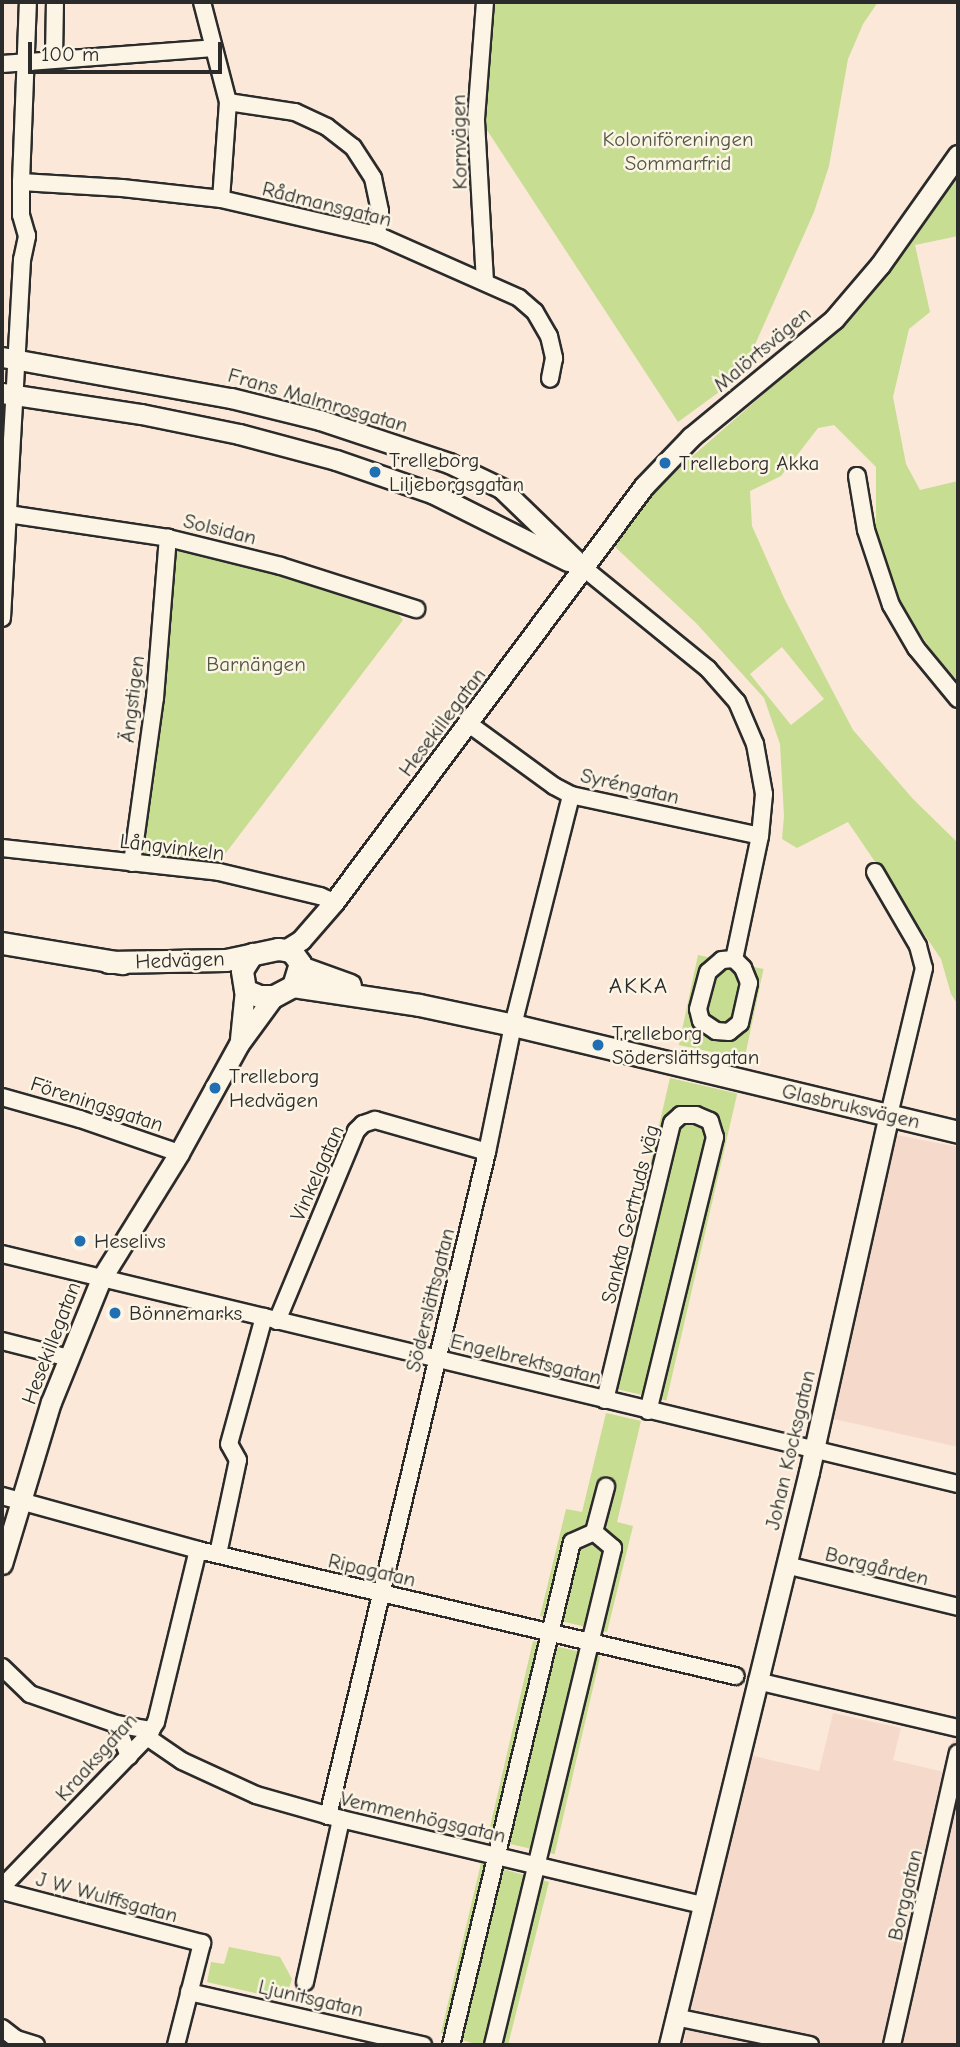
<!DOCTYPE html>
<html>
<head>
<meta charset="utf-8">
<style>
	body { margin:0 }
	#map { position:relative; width:960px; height:2047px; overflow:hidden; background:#fbe8d8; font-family:"Comic Neue",sans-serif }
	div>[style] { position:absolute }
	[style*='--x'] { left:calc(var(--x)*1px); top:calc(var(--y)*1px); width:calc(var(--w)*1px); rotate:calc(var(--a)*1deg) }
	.built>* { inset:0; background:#f5dacb }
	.green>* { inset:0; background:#c6dd92; transform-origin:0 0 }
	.roads { filter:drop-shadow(2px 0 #2b2b2b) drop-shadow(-2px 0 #2b2b2b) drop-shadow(0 2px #2b2b2b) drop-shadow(0 -2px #2b2b2b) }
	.minor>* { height:16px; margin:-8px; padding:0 8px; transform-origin:8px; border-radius:8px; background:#fcf5e5 }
	.tertiary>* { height:19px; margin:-9.5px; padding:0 9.5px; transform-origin:9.5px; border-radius:9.5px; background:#fcf5e5 }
	.secondary>* { height:21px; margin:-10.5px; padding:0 10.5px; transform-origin:10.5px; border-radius:10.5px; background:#fcf5e5 }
	.dots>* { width:19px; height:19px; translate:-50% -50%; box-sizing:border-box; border:4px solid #fcf5e5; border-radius:50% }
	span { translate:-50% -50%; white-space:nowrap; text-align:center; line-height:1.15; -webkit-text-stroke:5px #fcf5e5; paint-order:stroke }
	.park-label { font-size:21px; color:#525845 }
	.street-label { font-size:21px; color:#2b2b2b }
	.poi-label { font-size:21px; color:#2b2b2b }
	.left { translate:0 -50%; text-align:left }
	.neighbourhood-label { font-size:23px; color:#2b2b2b; letter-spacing:2px }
	.frame { position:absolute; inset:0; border:4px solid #2b2b2b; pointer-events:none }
	.scale { position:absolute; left:28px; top:42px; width:194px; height:32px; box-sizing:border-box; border:4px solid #2b2b2b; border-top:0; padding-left:9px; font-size:21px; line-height:24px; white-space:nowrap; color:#2b2b2b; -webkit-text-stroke:5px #fcf5e5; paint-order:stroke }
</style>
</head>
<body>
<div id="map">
	<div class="built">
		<div style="clip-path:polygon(897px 1135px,958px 1147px,958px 1447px,830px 1418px)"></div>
		<div style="clip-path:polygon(833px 1713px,901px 1728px,893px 1760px,944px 1772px,953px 1739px,958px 1741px,958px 2045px,683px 2045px,745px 1754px,819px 1771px)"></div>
	</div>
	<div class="green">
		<div style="clip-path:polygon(491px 2px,878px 2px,863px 24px,848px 59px,829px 166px,814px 212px,741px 376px,678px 422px,481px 121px)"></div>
		<div style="clip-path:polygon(evenodd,958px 170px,958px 236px,915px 245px,930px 312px,909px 329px,893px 397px,906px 464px,920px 490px,958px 481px,958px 681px,933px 653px,898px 600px,876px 537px,876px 467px,834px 425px,818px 428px,781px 476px,750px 491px,752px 526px,784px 598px,853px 730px,913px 799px,958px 843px,958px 1005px,951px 994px,941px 959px,848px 822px,797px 848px,782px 839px,784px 816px,780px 744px,764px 698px,697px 624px,612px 544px,664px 481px,846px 322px,890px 266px,958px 170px,782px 647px,824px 699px,791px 725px,750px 674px,782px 647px)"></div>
		<div style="clip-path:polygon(180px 547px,394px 609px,403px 620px,225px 854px,203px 866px,144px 859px,140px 853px,174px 556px)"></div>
		<div style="left:698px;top:955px;width:67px;height:92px;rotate:12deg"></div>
		<div style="left:670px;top:1078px;width:69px;height:315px;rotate:13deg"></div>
		<div style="clip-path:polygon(606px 1413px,641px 1421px,617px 1522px,633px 1526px,607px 1632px,540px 1616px,566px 1509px,582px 1512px)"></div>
		<div style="left:533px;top:1641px;width:69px;height:203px;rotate:13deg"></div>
		<div style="clip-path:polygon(481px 1863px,549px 1882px,508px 2045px,478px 2045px,441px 2033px)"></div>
		<div style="clip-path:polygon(229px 1947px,280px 1957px,292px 1979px,285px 2000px,207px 1982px,211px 1962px,224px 1964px)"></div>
	</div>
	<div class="roads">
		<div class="minor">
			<div style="--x:202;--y:2;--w:103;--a:75.4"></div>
			<div style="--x:228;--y:102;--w:97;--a:94.1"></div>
			<div style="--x:54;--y:58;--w:56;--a:-89"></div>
			<div style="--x:2;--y:64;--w:212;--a:-4.3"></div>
			<div style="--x:228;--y:102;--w:68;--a:8.5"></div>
			<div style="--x:295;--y:112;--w:35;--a:25"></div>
			<div style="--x:327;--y:127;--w:33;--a:38"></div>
			<div style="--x:353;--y:147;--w:37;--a:57"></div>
			<div style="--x:373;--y:178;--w:34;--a:78"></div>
			<div style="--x:380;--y:211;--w:24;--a:97"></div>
			<div style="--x:21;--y:182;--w:101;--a:3.4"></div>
			<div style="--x:122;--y:188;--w:100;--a:6.3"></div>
			<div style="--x:221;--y:199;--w:160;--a:13"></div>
			<div style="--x:377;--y:235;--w:155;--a:23.9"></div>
			<div style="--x:519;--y:298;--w:21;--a:41"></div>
			<div style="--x:535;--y:312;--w:28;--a:60"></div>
			<div style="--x:549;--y:336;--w:23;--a:77"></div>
			<div style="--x:554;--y:358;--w:21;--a:101"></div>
			<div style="--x:485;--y:282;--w:163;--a:-93.2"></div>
			<div style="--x:476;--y:119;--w:117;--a:-85.6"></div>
			<div style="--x:857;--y:476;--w:55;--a:80.5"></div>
			<div style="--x:866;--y:530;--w:79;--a:71.6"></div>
			<div style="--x:891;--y:605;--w:50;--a:59.8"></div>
			<div style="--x:916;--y:648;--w:66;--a:50.5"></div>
			<div style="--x:8;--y:514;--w:162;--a:8.5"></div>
			<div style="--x:168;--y:538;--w:116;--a:13.9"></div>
			<div style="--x:281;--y:566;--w:142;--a:17.7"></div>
			<div style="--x:585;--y:569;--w:159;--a:39.1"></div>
			<div style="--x:708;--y:669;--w:44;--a:48.7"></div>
			<div style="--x:737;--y:702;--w:46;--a:66.8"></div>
			<div style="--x:755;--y:744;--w:51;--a:79.8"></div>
			<div style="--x:764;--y:794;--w:42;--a:95.4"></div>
			<div style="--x:760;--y:836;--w:126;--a:101.9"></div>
			<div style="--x:2;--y:618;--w:359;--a:-86.8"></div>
			<div style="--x:22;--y:260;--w:25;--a:-78"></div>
			<div style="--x:27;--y:236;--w:22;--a:-106"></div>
			<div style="--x:21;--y:215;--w:33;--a:-90"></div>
			<div style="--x:21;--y:182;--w:180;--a:-87.8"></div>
			<div style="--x:469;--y:724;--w:105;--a:36.1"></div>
			<div style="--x:554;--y:786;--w:19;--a:28"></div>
			<div style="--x:571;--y:795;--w:193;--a:12.2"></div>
			<div style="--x:2;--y:848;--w:218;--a:6.3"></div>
			<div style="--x:219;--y:872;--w:104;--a:13.4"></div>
			<div style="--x:320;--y:896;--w:15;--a:23"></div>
			<div style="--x:132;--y:863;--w:167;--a:-82.1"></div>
			<div style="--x:155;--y:698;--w:161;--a:-85.4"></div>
			<div style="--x:875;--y:872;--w:86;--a:59.8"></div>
			<div style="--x:918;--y:946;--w:23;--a:75"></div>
			<div style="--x:924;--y:968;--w:151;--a:103.4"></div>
			<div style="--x:734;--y:959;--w:13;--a:45"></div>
			<div style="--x:743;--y:968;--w:16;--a:68"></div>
			<div style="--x:749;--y:983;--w:41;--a:102.7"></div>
			<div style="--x:740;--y:1023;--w:14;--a:141"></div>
			<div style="--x:729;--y:1032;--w:13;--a:-176"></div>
			<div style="--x:716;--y:1031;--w:18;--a:-146"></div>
			<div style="--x:701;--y:1021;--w:12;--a:-104"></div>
			<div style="--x:698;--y:1009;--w:38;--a:-75"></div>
			<div style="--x:708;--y:972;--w:18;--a:-41"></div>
			<div style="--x:722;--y:960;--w:12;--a:-5"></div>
			<div style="--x:2;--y:1097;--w:81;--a:15.8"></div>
			<div style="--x:80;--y:1119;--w:105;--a:19"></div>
			<div style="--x:2;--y:1254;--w:983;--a:13.53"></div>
			<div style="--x:277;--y:1321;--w:206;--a:-67.4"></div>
			<div style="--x:356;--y:1131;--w:10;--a:-45"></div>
			<div style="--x:363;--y:1124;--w:13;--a:-18"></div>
			<div style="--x:375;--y:1120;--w:116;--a:15.9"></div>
			<div style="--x:2;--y:1341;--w:69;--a:14.2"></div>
			<div style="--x:605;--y:1400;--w:285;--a:-76.4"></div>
			<div style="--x:672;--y:1123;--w:12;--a:-42"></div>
			<div style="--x:681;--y:1115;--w:15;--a:0"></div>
			<div style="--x:696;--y:1115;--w:15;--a:23"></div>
			<div style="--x:710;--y:1121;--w:17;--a:73"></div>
			<div style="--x:715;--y:1137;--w:282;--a:103.7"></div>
			<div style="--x:2;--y:1496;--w:203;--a:15.4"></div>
			<div style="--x:198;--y:1550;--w:552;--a:13.2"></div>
			<div style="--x:594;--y:1532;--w:47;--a:-75.1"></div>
			<div style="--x:218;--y:1554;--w:96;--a:-78"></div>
			<div style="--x:238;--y:1460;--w:18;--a:-119"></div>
			<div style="--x:229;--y:1444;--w:132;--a:-74.6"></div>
			<div style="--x:786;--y:1565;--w:177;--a:13.7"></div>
			<div style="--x:2;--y:1667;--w:39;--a:44"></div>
			<div style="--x:30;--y:1694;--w:91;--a:19.2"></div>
			<div style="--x:116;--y:1724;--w:36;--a:10"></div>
			<div style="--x:757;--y:1681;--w:206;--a:13.2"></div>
			<div style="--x:116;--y:1724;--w:35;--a:68"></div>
			<div style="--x:147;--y:1737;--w:42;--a:34.4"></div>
			<div style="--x:182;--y:1761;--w:81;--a:24.7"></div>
			<div style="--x:256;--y:1795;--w:88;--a:15.8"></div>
			<div style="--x:341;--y:1819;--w:371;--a:13.4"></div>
			<div style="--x:328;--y:1816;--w:683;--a:-76.53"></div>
			<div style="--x:487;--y:1152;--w:130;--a:-78.4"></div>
			<div style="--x:513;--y:1025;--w:237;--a:-75.8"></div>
			<div style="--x:2;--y:1887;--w:209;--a:-46"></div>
			<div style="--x:147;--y:1737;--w:17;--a:-59"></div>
			<div style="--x:156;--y:1722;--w:177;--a:-76.3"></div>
			<div style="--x:2;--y:1891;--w:207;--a:14.6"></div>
			<div style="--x:202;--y:1943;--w:105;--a:104.3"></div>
			<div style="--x:305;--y:1982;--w:167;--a:-77.5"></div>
			<div style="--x:189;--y:1992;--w:240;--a:12.8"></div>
			<div style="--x:675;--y:2017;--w:138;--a:11.7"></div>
			<div style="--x:2;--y:2028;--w:18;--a:38"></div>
			<div style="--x:16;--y:2039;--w:21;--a:17"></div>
			<div style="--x:451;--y:2045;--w:517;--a:-76.47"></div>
			<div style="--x:572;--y:1542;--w:24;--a:-24"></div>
			<div style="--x:594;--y:1532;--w:25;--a:40"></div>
			<div style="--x:613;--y:1548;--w:511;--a:103.57"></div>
			<div style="--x:892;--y:2045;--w:299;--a:-77.3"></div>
		</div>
		<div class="tertiary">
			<div style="--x:2;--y:357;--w:233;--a:10.2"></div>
			<div style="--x:231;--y:398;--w:92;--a:13.9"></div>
			<div style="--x:320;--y:420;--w:136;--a:18.4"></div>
			<div style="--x:449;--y:463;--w:58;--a:25.7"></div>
			<div style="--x:501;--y:488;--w:117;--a:44"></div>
			<div style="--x:2;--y:393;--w:141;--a:8.6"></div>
			<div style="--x:141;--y:414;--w:100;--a:11.5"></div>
			<div style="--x:239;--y:434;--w:100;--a:15"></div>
			<div style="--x:336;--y:460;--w:102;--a:19"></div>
			<div style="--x:432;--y:493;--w:152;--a:26.6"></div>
			<div style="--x:285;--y:950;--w:19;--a:-32"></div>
			<div style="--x:301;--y:940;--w:50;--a:-49"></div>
			<div style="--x:334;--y:902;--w:519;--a:-53.31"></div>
			<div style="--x:644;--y:486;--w:68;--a:-46.2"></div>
			<div style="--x:691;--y:437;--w:185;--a:-39.5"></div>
			<div style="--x:834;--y:319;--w:71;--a:-49.6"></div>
			<div style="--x:880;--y:265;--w:135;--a:-54.7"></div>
			<div style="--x:240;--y:1039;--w:49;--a:-84.2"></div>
			<div style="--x:2;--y:1564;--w:169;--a:-73.2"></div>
			<div style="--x:51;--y:1402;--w:133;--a:-67.9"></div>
			<div style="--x:101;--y:1279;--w:148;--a:-58.2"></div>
			<div style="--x:179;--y:1153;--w:124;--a:-61.2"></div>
			<div style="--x:239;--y:1044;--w:59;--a:-53.9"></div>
			<div style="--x:669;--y:2045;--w:590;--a:-76.27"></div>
			<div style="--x:809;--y:1472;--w:366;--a:-77.4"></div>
		</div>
		<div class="secondary">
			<div style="--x:2;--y:943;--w:122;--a:9.5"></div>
			<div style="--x:108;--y:962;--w:118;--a:-1"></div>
			<div style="--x:226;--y:960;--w:53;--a:-11.9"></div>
			<div style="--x:278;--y:949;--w:7;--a:8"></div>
			<div style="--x:285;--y:950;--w:7;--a:16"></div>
			<div style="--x:292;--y:952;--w:14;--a:54"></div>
			<div style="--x:300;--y:963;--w:24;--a:107"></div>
			<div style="--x:293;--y:986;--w:21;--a:152"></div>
			<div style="--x:274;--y:996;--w:15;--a:180"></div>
			<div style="--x:259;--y:996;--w:15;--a:-157"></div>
			<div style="--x:245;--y:990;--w:20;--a:-99"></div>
			<div style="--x:242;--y:970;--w:19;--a:-58"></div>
			<div style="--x:300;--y:967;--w:53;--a:19.8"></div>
			<div style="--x:293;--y:986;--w:127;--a:8.6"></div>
			<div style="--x:419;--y:1005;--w:96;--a:12"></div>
			<div style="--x:513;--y:1025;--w:458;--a:13.5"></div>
		</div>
	</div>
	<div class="dots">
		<div style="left:665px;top:463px;background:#1f6fb2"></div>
		<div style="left:375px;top:472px;background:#1f6fb2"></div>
		<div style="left:598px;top:1045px;background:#1f6fb2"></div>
		<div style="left:215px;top:1088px;background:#1f6fb2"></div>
		<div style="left:80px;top:1241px;background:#1f6fb2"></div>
		<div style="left:115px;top:1313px;background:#1f6fb2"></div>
	</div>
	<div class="park-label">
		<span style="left:678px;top:151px">Koloniföreningen<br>Sommarfrid</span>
		<span style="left:256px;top:664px">Barnängen</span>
	</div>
	<div class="street-label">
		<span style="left:459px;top:142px;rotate:-91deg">Kornvägen</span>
		<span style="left:327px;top:204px;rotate:14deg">Rådmansgatan</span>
		<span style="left:762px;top:349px;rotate:-40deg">Malörtsvägen</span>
		<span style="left:318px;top:400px;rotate:16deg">Frans Malmrosgatan</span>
		<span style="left:220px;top:529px;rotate:14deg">Solsidan</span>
		<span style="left:132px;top:699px;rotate:-83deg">Ängstigen</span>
		<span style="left:442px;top:722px;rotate:-53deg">Hesekillegatan</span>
		<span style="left:630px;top:786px;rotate:13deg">Syréngatan</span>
		<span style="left:172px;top:847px;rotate:7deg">Långvinkeln</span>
		<span style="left:180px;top:960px;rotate:-2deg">Hedvägen</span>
		<span style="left:97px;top:1104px;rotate:18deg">Föreningsgatan</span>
		<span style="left:851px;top:1106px;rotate:13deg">Glasbruksvägen</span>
		<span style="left:317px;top:1173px;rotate:-66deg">Vinkelgatan</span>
		<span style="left:630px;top:1214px;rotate:-76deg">Sankta Gertruds väg</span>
		<span style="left:430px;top:1300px;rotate:-76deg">Söderslättsgatan</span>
		<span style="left:51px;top:1343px;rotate:-69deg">Hesekillegatan</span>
		<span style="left:526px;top:1359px;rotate:14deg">Engelbrektsgatan</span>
		<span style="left:790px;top:1450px;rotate:-77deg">Johan Kocksgatan</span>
		<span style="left:877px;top:1566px;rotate:14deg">Borggården</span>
		<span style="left:372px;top:1570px;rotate:13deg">Ripagatan</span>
		<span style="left:96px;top:1757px;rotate:-48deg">Kraaksgatan</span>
		<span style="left:423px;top:1817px;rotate:13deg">Vemmenhögsgatan</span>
		<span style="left:905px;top:1895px;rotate:-77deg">Borggatan</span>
		<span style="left:107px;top:1897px;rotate:15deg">J W Wulffsgatan</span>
		<span style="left:311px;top:1998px;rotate:13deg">Ljunitsgatan</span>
	</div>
	<div class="poi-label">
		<span class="left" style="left:389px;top:472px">Trelleborg<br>Liljeborgsgatan</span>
		<span class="left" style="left:679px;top:463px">Trelleborg Akka</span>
		<span class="left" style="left:612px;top:1045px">Trelleborg<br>Söderslättsgatan</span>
		<span class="left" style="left:229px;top:1088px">Trelleborg<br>Hedvägen</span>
		<span class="left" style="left:94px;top:1241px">Heselivs</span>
		<span class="left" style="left:129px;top:1313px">Bönnemarks</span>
	</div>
	<div class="neighbourhood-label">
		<span style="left:639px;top:986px">AKKA</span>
	</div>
	<div class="frame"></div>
	<div class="scale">100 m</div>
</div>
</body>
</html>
